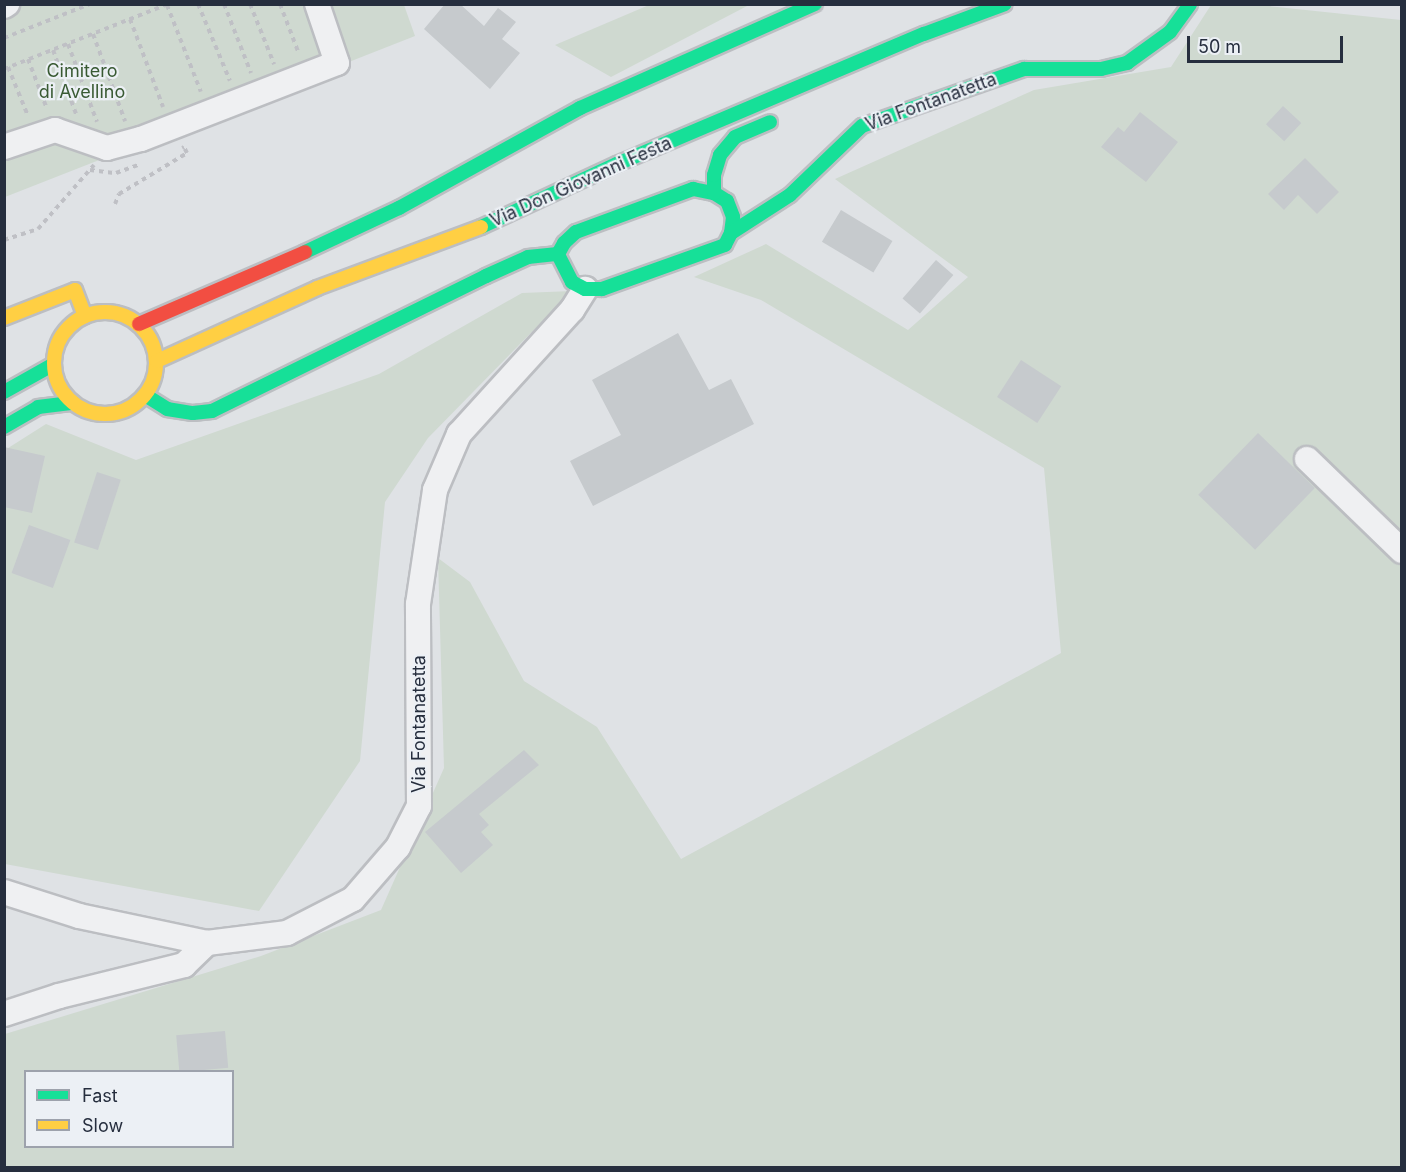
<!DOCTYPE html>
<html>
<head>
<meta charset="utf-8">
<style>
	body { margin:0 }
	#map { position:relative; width:1406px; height:1172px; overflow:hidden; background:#dfe2e5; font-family:Inter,sans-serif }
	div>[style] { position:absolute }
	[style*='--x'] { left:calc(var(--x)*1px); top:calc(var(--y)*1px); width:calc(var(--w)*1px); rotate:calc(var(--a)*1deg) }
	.green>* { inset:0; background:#cfd9d0 }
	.building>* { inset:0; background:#c6cacd; transform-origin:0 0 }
	.path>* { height:4px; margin-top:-2px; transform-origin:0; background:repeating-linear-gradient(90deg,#bfc0c5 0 4.5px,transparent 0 9px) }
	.roads { filter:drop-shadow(2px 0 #bcbec2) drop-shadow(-2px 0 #bcbec2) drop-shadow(0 2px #bcbec2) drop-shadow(0 -2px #bcbec2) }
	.street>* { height:24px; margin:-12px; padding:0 12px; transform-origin:12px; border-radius:12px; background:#eff0f2 }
	.fast>* { height:14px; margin:-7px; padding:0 7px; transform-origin:7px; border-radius:7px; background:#16e098 }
	.slow>* { height:14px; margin:-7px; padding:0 7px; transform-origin:7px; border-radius:7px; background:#ffcf43 }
	.slow>.ring { margin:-7px; padding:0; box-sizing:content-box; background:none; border:14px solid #ffcf43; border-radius:50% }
	.jam>* { height:14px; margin:-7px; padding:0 7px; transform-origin:7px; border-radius:7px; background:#f24e42 }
	span { translate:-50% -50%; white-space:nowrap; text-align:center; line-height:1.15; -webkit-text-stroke:4.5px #ecf0f5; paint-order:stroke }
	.park-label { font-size:18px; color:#395a33 }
	.street-label { font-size:18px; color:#262e3e }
	.frame { position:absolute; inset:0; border:6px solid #262e3e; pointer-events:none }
	.legend { position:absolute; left:24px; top:1070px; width:210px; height:78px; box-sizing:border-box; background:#ecf0f5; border:2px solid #9da2ac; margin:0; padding:8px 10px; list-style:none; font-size:18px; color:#262e3e }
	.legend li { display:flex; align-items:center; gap:12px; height:30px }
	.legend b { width:30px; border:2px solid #9da2ac }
	.scale { position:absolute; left:1187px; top:36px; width:156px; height:27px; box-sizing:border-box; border:3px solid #262e3e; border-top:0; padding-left:8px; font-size:18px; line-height:21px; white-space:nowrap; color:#262e3e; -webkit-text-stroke:4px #ecf0f5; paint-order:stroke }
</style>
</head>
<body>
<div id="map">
	<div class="green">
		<div style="clip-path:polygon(5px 5px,404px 5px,415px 36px,5px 197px)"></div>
		<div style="clip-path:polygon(649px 5px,749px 5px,611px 77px,555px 45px)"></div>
		<div style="clip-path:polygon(evenodd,1211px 5px,1259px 5px,1401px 20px,1401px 1167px,5px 1168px,5px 1034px,261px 956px,381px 910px,444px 768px,438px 558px,470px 582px,524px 681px,597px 727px,681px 859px,1061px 653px,1044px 468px,761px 300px,694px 277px,766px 244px,908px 330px,968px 277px,835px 179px,1034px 90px,1171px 67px,1211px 5px,26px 1072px,232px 1072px,232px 1146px,26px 1146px,26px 1072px)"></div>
		<div style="clip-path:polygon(572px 291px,428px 438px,385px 502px,360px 761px,259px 911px,5px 864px,5px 450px,46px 424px,136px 460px,379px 374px,522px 293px)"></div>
	</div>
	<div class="building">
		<div style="clip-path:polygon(445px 4px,460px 4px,484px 26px,498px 8px,516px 22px,502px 39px,520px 53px,490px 89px,424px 29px)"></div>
		<div style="left:1283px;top:106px;width:25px;height:25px;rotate:43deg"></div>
		<div style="clip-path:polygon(1140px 112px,1178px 142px,1146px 182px,1101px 147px,1118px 127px,1124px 132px)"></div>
		<div style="clip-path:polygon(1305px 158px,1339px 192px,1317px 214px,1298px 195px,1284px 210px,1268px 194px)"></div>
		<div style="left:841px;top:210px;width:60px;height:37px;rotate:31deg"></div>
		<div style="left:936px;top:260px;width:23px;height:51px;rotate:41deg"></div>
		<div style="clip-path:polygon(678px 333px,709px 390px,731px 379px,754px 424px,593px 506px,570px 461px,621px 435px,592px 380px)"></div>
		<div style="left:1021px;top:360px;width:48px;height:44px;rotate:33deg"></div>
		<div style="left:1258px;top:433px;width:79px;height:86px;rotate:44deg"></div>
		<div style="clip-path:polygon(4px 447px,45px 456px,32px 513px,4px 507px)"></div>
		<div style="left:97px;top:472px;width:25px;height:74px;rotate:18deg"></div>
		<div style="left:29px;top:525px;width:44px;height:51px;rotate:20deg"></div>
		<div style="clip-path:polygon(524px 750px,539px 765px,479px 814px,489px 825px,481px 832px,493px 845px,461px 873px,425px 832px)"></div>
		<div style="left:225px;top:1031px;width:37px;height:49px;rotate:85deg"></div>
	</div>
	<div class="path">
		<div style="--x:198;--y:4;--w:83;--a:67.4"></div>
		<div style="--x:224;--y:4;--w:74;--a:68.6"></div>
		<div style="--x:250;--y:4;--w:65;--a:68.2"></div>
		<div style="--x:280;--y:4;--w:53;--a:69.2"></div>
		<div style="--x:167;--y:5;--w:93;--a:68.7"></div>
		<div style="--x:130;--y:19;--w:94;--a:69.4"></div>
		<div style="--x:93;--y:34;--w:93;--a:69.8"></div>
		<div style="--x:4;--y:38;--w:92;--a:-21.6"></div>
		<div style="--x:68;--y:44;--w:83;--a:69.6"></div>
		<div style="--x:53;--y:50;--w:68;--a:70.2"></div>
		<div style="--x:28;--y:59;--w:53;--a:69.2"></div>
		<div style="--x:8;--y:67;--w:53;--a:67.8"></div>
		<div style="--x:4;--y:69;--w:176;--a:-21.6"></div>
		<div style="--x:90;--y:170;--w:26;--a:7"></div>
		<div style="--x:116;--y:173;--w:23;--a:-20"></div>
		<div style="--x:115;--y:204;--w:11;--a:-68"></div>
		<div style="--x:119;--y:194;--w:79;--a:-31.1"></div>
		<div style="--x:187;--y:153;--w:7;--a:-117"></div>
		<div style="--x:184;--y:147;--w:2;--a:153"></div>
		<div style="--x:4;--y:240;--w:36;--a:-18"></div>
		<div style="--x:38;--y:229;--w:85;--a:-48.8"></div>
	</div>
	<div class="roads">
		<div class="street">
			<div style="--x:4;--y:6;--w:4;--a:-34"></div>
			<div style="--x:4;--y:147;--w:54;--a:-18.4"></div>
			<div style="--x:55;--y:130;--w:55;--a:19.1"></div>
			<div style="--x:107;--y:148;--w:35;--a:-15"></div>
			<div style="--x:141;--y:139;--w:210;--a:-21.2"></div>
			<div style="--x:337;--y:63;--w:62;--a:-108.7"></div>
			<div style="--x:1307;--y:459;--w:132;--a:44.1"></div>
			<div style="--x:4;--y:892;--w:79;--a:17.7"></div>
			<div style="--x:79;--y:916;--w:131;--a:11.9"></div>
			<div style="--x:207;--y:943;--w:81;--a:-7.1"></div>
			<div style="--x:287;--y:933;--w:74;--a:-27.3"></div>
			<div style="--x:353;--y:899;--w:69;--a:-49.1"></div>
			<div style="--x:398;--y:847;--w:46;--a:-62.9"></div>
			<div style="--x:419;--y:806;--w:202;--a:-90.3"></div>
			<div style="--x:418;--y:604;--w:115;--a:-81.5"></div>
			<div style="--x:435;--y:490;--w:61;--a:-66.8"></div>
			<div style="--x:459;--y:434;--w:168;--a:-47.7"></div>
			<div style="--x:572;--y:310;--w:25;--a:-58"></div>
			<div style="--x:4;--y:1014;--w:58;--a:-18.1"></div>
			<div style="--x:59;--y:996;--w:129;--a:-13.9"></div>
			<div style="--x:184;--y:965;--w:32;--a:-44"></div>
		</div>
		<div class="fast">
			<div style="--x:693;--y:189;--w:21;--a:11"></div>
			<div style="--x:714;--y:193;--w:15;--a:32"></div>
			<div style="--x:727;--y:201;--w:17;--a:69"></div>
			<div style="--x:733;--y:217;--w:16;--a:97"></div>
			<div style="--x:731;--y:233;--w:13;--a:117"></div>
			<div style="--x:725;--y:245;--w:131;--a:160.3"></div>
			<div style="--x:602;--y:289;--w:17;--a:180"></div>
			<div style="--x:585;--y:289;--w:15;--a:-152"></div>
			<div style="--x:572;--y:282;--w:31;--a:-117"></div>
			<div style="--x:558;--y:254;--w:13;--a:-61"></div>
			<div style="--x:564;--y:243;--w:16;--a:-43"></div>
			<div style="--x:576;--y:232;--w:125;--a:-20.2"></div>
			<div style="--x:714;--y:193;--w:18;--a:-90"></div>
			<div style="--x:714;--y:175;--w:21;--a:-73"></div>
			<div style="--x:720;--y:155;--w:23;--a:-50"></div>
			<div style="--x:735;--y:137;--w:38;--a:-23"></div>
			<div style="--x:481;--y:227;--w:150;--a:-24.9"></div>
			<div style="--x:617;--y:164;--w:333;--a:-23"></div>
			<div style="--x:924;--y:34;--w:86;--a:-20.3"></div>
			<div style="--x:731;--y:233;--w:70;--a:-32.8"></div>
			<div style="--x:790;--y:195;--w:100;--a:-43.8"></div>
			<div style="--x:862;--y:126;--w:172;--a:-19.4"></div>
			<div style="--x:1024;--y:69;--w:77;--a:0"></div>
			<div style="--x:1101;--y:69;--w:27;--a:-13"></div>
			<div style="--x:1127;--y:63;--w:53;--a:-35.8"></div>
			<div style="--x:1170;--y:32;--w:34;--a:-54"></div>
			<div style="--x:305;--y:252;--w:104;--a:-25.1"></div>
			<div style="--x:399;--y:208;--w:207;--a:-28.9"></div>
			<div style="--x:580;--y:108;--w:257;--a:-23.9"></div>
			<div style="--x:4;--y:392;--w:57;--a:-29.2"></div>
			<div style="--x:145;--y:395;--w:26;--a:32"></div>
			<div style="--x:167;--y:409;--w:26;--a:9"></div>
			<div style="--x:193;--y:413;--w:19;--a:-6"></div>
			<div style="--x:212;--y:411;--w:305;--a:-26.2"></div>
			<div style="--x:486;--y:276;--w:46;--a:-24.3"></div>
			<div style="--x:528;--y:257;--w:30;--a:-6"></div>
			<div style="--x:4;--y:427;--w:39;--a:-30"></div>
			<div style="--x:38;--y:407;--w:35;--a:-7"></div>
		</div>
		<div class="slow">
			<div class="ring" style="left:54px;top:312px;width:88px;height:88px"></div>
			<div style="--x:4;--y:318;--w:76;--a:-21.5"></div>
			<div style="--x:75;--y:290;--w:28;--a:69"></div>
			<div style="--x:157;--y:361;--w:176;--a:-24.5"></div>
			<div style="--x:317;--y:288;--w:175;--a:-20.4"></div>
		</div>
		<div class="jam">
			<div style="--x:139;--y:324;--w:181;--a:-23.4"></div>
		</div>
	</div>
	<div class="park-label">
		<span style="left:82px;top:82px">Cimitero<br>di Avellino</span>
	</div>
	<div class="street-label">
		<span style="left:931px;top:102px;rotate:-20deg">Via Fontanatetta</span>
		<span style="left:581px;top:182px;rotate:-24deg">Via Don Giovanni Festa</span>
		<span style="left:419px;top:724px;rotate:-90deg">Via Fontanatetta</span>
	</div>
	<div class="frame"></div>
	<ul class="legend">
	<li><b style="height:8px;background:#16e098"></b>Fast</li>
	<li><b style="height:8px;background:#ffcf43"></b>Slow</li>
	</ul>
	<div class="scale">50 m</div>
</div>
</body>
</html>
